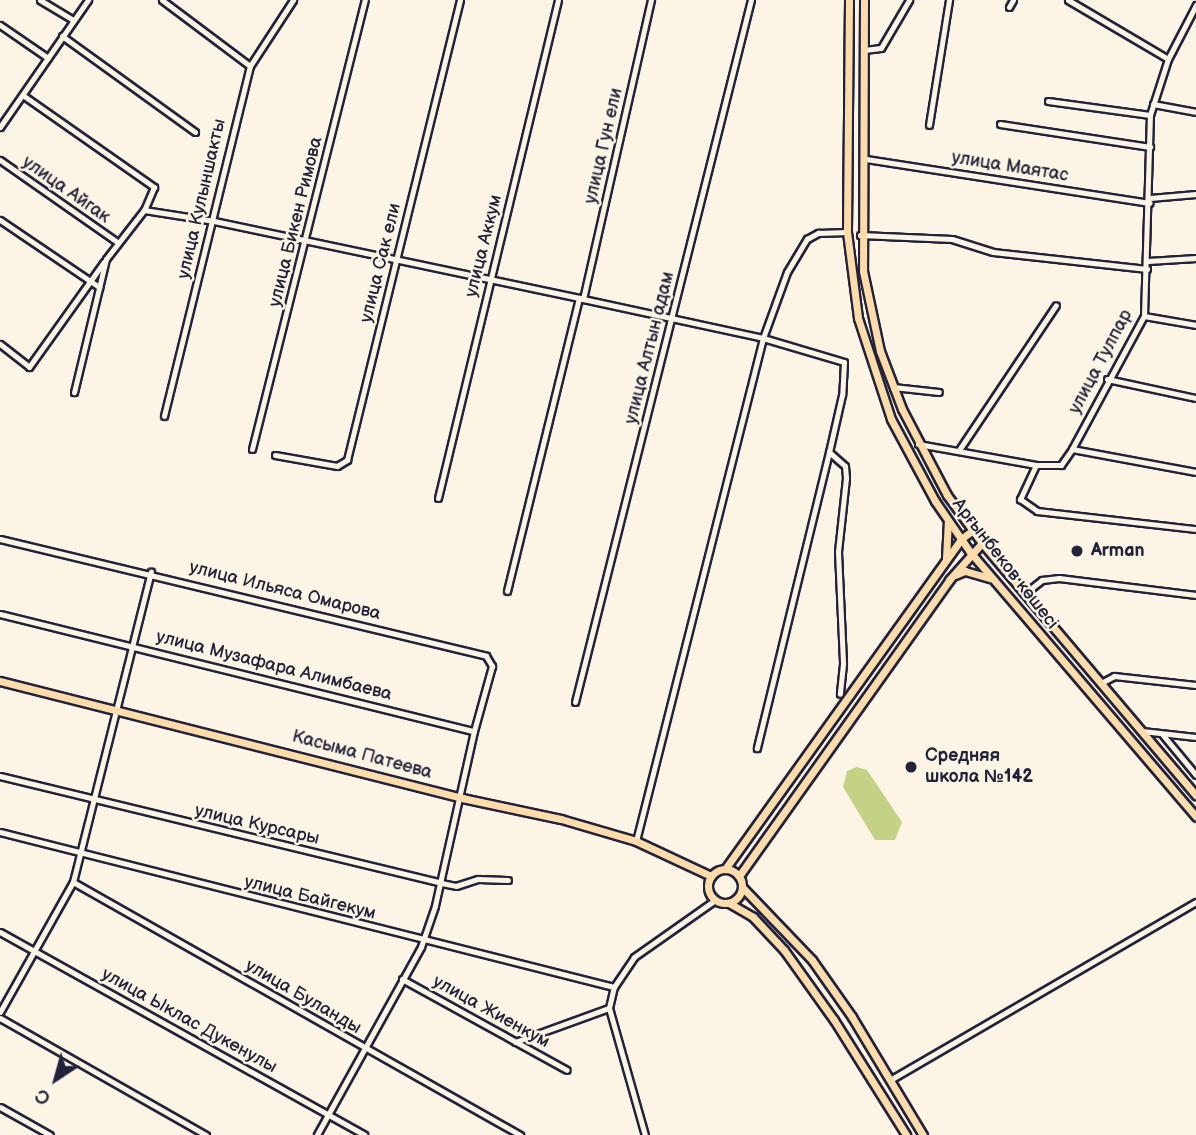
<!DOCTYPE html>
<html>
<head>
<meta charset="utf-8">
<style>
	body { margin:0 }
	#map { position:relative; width:1196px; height:1135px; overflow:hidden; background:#fcf5e5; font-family:"Balsamiq Sans",sans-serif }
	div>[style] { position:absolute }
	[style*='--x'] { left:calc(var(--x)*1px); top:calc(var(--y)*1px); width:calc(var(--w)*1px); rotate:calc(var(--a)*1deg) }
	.green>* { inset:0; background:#c4d286 }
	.roads { filter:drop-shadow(2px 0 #22223b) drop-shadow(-2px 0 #22223b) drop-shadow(0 2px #22223b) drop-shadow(0 -2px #22223b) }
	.minor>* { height:5px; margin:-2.5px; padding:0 2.5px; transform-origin:2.5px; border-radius:2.5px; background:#fcf5e5 }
	.major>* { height:7px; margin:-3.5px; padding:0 3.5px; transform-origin:3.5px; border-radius:3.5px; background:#fddcac }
	.major>.ring { margin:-3.5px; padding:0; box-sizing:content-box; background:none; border:7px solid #fddcac; border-radius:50% }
	.dots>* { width:19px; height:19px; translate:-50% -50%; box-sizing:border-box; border:4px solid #fcf5e5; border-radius:50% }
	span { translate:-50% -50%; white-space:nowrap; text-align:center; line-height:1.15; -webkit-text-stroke:5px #fcf5e5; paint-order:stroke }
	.street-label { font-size:18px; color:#22223b }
	.poi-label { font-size:18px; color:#22223b; font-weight:700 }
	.left { translate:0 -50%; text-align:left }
	.north { position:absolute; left:21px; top:1044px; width:70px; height:70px; -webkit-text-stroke:5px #fcf5e5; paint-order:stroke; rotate:216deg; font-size:19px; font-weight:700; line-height:28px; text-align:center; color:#22223b }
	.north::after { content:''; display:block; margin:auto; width:24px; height:32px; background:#22223b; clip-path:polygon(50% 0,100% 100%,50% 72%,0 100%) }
</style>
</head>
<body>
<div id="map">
	<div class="green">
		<div style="clip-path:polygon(857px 767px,867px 770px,902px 822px,895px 840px,875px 840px,843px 787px,847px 771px)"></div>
	</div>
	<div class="roads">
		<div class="minor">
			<div style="--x:40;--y:0;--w:39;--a:31"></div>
			<div style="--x:162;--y:0;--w:110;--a:36.9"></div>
			<div style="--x:1068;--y:0;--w:116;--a:30.5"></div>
			<div style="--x:1009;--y:7;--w:8;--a:-60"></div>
			<div style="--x:0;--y:25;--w:58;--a:34.5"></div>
			<div style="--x:62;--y:36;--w:164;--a:35.8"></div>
			<div style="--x:864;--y:50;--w:17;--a:-7"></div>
			<div style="--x:881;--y:48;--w:56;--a:-59.7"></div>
			<div style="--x:24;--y:96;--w:159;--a:35"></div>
			<div style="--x:154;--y:187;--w:25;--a:113"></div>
			<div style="--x:144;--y:210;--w:62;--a:127.8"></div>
			<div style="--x:106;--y:259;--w:137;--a:103.5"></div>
			<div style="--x:1048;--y:101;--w:103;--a:7.8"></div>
			<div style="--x:1153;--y:104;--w:44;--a:10.5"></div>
			<div style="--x:1000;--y:124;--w:152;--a:8.7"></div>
			<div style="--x:929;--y:125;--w:127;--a:-80.9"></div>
			<div style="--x:0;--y:127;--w:155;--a:-55.3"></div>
			<div style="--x:866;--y:159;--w:287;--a:8.8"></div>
			<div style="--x:0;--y:160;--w:143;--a:35"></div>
			<div style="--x:1150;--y:198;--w:46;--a:-5"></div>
			<div style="--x:144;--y:210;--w:71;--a:8.9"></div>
			<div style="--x:214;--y:221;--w:377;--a:11.9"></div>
			<div style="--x:583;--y:299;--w:184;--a:12.2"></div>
			<div style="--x:763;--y:338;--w:84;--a:16.5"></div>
			<div style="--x:844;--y:362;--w:33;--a:93"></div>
			<div style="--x:842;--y:395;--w:58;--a:102.8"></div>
			<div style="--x:829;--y:452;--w:305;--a:103.7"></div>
			<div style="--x:0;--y:220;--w:120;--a:34.1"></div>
			<div style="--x:860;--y:235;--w:92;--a:2.5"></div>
			<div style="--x:952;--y:239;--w:43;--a:17.6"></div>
			<div style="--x:993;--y:252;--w:155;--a:6.3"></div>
			<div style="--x:1148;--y:261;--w:48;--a:-3.6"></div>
			<div style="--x:583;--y:299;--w:307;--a:-77.2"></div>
			<div style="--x:1144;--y:316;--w:53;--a:9.8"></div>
			<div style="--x:0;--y:344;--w:37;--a:38"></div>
			<div style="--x:29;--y:367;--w:129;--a:-54.5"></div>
			<div style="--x:1107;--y:379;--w:91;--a:12.1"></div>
			<div style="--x:893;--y:387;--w:46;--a:6.2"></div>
			<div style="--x:164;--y:416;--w:360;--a:-76.2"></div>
			<div style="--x:250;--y:66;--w:79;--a:-56.9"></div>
			<div style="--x:918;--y:444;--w:120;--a:10.1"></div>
			<div style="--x:1036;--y:465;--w:25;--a:0"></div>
			<div style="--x:1061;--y:465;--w:19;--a:-55"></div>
			<div style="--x:1072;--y:449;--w:151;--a:-61.6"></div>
			<div style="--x:1144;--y:316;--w:201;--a:-88.3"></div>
			<div style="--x:1150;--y:115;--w:59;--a:-72.2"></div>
			<div style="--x:1168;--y:59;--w:61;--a:-62.6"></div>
			<div style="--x:252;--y:449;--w:463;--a:-75.9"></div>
			<div style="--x:1072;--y:449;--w:126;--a:10.5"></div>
			<div style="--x:959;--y:450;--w:174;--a:-56.2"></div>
			<div style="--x:829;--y:452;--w:21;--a:41"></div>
			<div style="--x:845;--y:466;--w:12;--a:85"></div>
			<div style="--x:846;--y:478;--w:74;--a:96.2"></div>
			<div style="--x:838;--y:552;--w:112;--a:87.4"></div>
			<div style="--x:843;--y:664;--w:30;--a:96"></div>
			<div style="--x:275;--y:455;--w:63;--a:10.1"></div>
			<div style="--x:337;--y:466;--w:12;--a:-31"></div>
			<div style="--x:347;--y:460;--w:474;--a:-76.2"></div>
			<div style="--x:1036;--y:465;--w:38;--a:115"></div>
			<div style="--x:1020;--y:499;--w:21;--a:35"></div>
			<div style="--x:1037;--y:511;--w:160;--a:6.5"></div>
			<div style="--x:438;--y:498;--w:512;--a:-76.45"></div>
			<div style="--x:0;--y:539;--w:500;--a:13.5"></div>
			<div style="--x:486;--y:656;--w:12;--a:59"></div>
			<div style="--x:492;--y:666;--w:67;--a:105.5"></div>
			<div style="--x:507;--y:591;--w:302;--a:-76.2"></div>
			<div style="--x:1024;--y:594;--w:23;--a:-38"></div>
			<div style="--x:1042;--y:580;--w:17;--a:-7"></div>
			<div style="--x:1059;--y:578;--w:138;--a:7.1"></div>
			<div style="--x:0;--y:614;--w:488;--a:13.9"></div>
			<div style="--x:474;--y:731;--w:179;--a:102.6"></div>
			<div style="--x:435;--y:906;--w:43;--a:108.9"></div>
			<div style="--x:421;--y:947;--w:215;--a:119"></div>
			<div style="--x:1101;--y:683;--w:15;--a:-28"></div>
			<div style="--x:1114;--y:676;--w:82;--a:6.3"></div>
			<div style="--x:575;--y:702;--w:724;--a:-75.93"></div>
			<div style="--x:1142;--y:731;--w:54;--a:6.3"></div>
			<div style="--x:1162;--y:734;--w:53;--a:50.3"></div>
			<div style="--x:0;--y:776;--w:454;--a:13.6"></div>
			<div style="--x:441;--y:883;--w:15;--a:11"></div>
			<div style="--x:456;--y:886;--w:23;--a:-18"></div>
			<div style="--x:478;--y:879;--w:30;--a:2"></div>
			<div style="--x:0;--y:832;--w:633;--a:14.17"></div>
			<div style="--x:636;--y:841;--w:519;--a:-75.83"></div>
			<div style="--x:763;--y:338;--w:70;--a:-70"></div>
			<div style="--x:787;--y:272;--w:39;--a:-59"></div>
			<div style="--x:807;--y:239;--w:13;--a:-29"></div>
			<div style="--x:818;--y:233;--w:29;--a:-2"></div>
			<div style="--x:73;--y:882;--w:514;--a:29.51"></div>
			<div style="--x:0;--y:932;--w:417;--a:29.1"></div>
			<div style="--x:402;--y:979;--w:188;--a:28.9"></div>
			<div style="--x:609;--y:1008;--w:132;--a:74.2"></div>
			<div style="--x:0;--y:1012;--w:149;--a:-60.7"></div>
			<div style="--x:73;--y:882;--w:320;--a:-75.9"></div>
			<div style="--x:0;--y:1018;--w:237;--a:29.6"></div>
			<div style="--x:515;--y:1042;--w:100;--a:-19.9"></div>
			<div style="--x:609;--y:1008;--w:22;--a:-77"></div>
			<div style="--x:614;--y:987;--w:36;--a:-56"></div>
			<div style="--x:634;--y:957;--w:99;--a:-35.1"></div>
			<div style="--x:890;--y:1080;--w:354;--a:-30.2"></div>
			<div style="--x:0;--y:1107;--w:57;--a:29.2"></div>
		</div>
		<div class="major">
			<div style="--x:849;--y:0;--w:232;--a:90.5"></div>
			<div style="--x:847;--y:232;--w:87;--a:82.7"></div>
			<div style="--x:858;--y:318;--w:106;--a:71.9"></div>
			<div style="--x:891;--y:419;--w:93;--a:61.8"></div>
			<div style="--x:935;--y:501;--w:62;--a:55.5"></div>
			<div style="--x:970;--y:552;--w:348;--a:49.5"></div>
			<div style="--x:864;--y:0;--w:271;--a:90.2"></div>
			<div style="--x:863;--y:271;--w:82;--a:78"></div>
			<div style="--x:880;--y:351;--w:62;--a:69.2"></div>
			<div style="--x:902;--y:409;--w:97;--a:62.4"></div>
			<div style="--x:947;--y:495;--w:59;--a:53.9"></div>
			<div style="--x:982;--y:543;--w:331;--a:49.7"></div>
			<div style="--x:946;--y:558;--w:37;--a:-87"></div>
			<div style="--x:955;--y:575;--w:11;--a:-22"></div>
			<div style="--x:965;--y:571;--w:26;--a:16"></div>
			<div style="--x:0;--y:681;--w:477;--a:14.2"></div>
			<div style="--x:462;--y:798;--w:101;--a:12"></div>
			<div style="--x:561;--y:819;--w:78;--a:16.3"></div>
			<div style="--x:636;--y:841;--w:83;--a:25"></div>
			<div style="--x:725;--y:869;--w:406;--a:-54.4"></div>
			<div style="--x:961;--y:539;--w:15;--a:-37"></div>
			<div class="ring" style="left:708px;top:869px;width:27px;height:27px"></div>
			<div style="--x:739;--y:876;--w:363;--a:-54.6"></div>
			<div style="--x:949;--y:580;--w:50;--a:-48.3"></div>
			<div style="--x:742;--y:887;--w:101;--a:46.2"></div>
			<div style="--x:812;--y:960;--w:70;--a:54.9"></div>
			<div style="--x:852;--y:1017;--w:138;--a:59"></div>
			<div style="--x:729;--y:903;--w:28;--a:30"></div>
			<div style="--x:753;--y:917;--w:45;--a:46.8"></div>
			<div style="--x:784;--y:950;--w:86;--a:54.5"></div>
			<div style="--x:834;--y:1020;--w:136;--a:57.9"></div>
		</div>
	</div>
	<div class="dots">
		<div style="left:1077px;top:551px;background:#22223b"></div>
		<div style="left:911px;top:767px;background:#22223b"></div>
	</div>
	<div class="street-label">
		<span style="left:604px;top:146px;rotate:-77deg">улица Гун ели</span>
		<span style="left:1010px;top:167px;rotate:9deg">улица Маятас</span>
		<span style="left:66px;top:190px;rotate:35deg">улица Айгак</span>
		<span style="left:202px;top:199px;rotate:-77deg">улица Кулыншакты</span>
		<span style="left:296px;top:222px;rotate:-76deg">улица Бикен Римова</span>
		<span style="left:484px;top:246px;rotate:-76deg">улица Аккум</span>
		<span style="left:381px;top:263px;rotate:-76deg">улица Сак ели</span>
		<span style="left:650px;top:348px;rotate:-76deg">улица Алтын адам</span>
		<span style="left:1101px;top:362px;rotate:-62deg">улица Тулпар</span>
		<span style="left:1005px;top:564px;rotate:52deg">Арғынбеков көшесі</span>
		<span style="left:285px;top:591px;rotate:14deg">улица Ильяса Омарова</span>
		<span style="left:274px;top:666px;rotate:14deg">улица Музафара Алимбаева</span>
		<span style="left:362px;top:755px;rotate:15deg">Касыма Патеева</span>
		<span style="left:257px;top:825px;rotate:13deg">улица Курсары</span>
		<span style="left:310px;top:898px;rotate:14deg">улица Байгекум</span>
		<span style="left:303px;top:997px;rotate:30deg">улица Буланды</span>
		<span style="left:491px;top:1012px;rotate:29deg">улица Жиенкум</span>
		<span style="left:189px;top:1021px;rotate:29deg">улица Ыклас Дукенулы</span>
	</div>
	<div class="poi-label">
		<span class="left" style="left:1091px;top:551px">Arman</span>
		<span class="left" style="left:925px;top:767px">Средняя<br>школа №142</span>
	</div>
	<div class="north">С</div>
</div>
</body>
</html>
